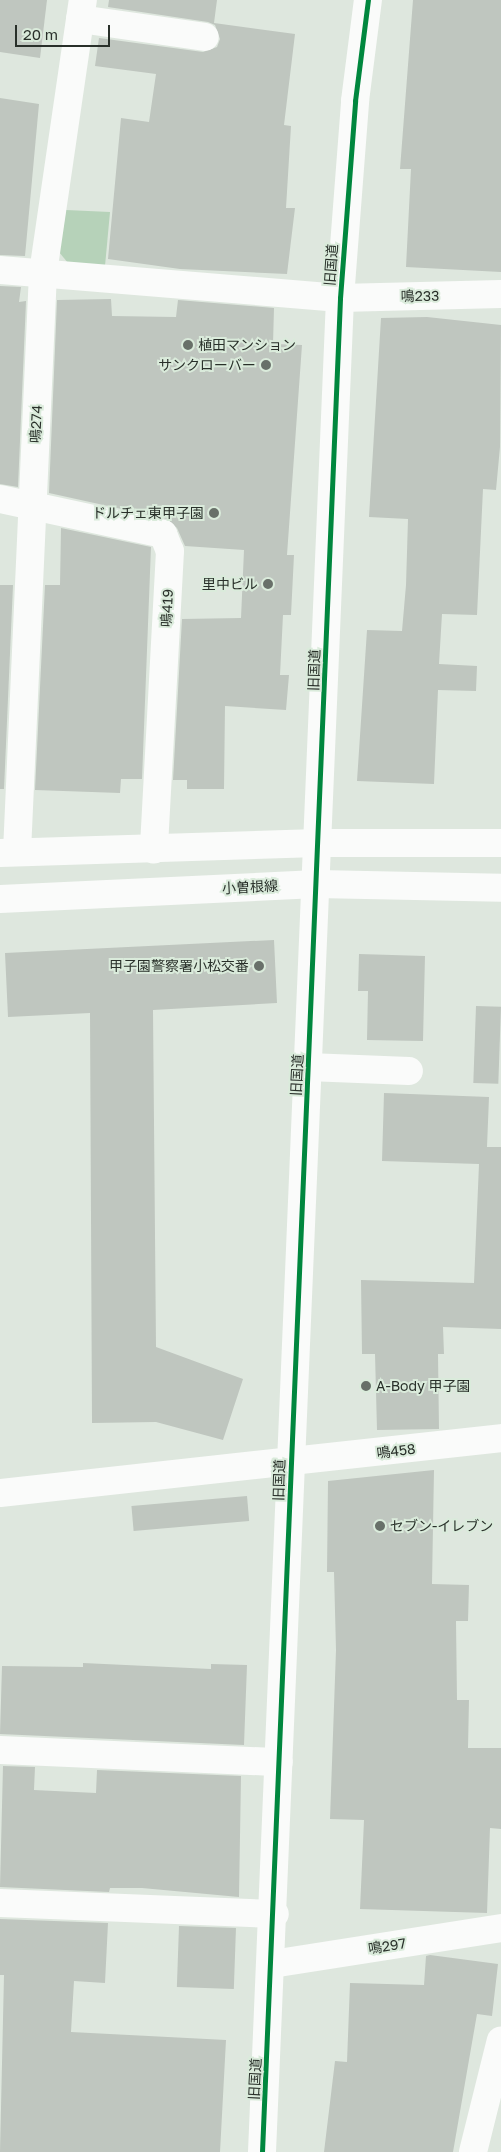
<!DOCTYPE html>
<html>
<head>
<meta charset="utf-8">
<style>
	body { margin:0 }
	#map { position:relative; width:501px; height:2152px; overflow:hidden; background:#dee7de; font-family:"Golos Text","Noto Sans JP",sans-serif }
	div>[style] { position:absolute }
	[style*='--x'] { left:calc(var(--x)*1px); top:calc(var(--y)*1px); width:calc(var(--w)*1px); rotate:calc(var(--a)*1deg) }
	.green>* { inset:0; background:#b6d2b9 }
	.building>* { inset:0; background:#bfc6bf; transform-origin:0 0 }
	.minor>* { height:28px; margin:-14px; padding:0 14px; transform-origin:14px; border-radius:14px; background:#fafbfa }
	.cycleway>* { height:5px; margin:-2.5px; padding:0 2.5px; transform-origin:2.5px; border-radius:2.5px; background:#00873e }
	.dots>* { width:14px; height:14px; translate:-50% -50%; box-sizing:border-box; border:2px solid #daebdb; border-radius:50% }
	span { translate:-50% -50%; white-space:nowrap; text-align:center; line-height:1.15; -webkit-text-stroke:4px #daebdb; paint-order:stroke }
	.street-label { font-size:14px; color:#29302a }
	.poi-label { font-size:14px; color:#29302a }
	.left { translate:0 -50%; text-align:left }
	.right { translate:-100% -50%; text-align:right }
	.scale { position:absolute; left:15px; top:25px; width:95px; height:22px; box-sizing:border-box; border:2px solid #29302a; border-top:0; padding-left:6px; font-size:15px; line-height:18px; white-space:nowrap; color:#29302a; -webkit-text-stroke:4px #daebdb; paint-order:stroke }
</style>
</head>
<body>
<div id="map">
	<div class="green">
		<div style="clip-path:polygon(66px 210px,110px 212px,105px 266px,68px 263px,59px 252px)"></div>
	</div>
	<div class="building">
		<div style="clip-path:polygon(0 0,47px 0,40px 58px,0 52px)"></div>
		<div style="clip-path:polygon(109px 0,217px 0,214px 23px,295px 34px,284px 125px,291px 126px,286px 208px,295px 208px,287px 274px,180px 269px,108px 259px,121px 118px,149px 122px,156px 74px,95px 66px,99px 38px,203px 52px,217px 47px,220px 39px,215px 25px,208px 22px,108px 7px)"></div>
		<div style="clip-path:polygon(413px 0,501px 0,501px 272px,406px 267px,411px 169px,400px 169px)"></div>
		<div style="clip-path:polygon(0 98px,39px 104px,25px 256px,0 255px)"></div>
		<div style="clip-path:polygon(0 286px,21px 287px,19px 302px,26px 301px,18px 487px,0 484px)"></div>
		<div style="clip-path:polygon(111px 299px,112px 316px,176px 317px,178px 300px,274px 308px,273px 344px,302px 345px,287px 555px,294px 555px,291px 615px,283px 615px,280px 675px,289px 675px,286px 710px,225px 706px,224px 789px,187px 789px,187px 780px,173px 780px,182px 619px,241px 618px,244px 550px,185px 546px,177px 528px,167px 519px,49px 493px,57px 300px)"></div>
		<div style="clip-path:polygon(427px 317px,501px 325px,500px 447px,496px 490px,483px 489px,477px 615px,442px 614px,439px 664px,477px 666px,476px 691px,438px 690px,434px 784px,357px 781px,367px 630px,402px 631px,406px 585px,408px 519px,369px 517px,381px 318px)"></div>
		<div style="clip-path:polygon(61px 528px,151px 547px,142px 779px,121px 779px,120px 793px,35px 790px,45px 585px,60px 585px)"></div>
		<div style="clip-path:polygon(0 585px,13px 585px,4px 789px,0 789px)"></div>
		<div style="clip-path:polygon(274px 940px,277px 1003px,153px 1010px,156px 1347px,243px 1379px,223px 1440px,156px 1422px,92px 1423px,90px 1013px,8px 1017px,5px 953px)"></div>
		<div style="clip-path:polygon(359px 954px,425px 956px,423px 1041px,367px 1040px,368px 991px,358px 991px)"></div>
		<div style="left:476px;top:1006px;width:25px;height:77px;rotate:2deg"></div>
		<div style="clip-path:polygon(384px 1093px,489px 1097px,487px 1147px,501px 1147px,501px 1329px,443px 1327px,444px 1354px,438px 1354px,439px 1429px,377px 1430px,375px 1354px,362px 1354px,361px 1280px,474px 1283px,479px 1164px,382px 1161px)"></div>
		<div style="clip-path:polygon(434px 1470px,432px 1584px,469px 1585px,468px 1621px,456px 1621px,457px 1700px,469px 1700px,468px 1748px,501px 1748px,501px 1829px,490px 1828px,487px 1913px,360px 1909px,364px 1820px,330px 1819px,336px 1650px,334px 1572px,327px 1572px,328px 1481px)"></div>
		<div style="left:247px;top:1496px;width:25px;height:116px;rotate:85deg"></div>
		<div style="clip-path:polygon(83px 1663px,211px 1669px,211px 1664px,247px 1665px,244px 1745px,0 1734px,2px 1666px,83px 1667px)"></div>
		<div style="clip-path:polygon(3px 1766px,35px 1767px,34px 1790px,96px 1793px,97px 1770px,241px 1776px,239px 1897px,142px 1888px,110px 1888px,109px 1892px,0 1887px)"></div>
		<div style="clip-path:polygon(0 1919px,108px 1923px,105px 1983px,74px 1981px,71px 2032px,226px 2040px,220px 2152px,0 2152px,4px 1975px,0 1975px)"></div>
		<div style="left:179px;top:1926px;width:57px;height:61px;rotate:2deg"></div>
		<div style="clip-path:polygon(430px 1955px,498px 1964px,492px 2016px,477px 2014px,453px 2152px,324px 2152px,335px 2061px,347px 2062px,350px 1983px,424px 1985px,426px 1956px)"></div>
	</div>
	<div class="minor">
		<div style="--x:80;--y:19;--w:126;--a:8.2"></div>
		<div style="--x:0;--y:270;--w:341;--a:4.7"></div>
		<div style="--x:340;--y:298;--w:161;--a:-1.4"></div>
		<div style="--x:0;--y:499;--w:167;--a:12.1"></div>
		<div style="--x:163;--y:534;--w:18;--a:68"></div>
		<div style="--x:170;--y:551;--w:299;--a:93.1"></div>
		<div style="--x:17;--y:852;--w:580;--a:-87.43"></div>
		<div style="--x:43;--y:273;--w:276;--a:-81.7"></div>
		<div style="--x:0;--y:853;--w:318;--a:-1.8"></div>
		<div style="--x:318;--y:843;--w:183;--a:0"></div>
		<div style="--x:0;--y:899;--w:317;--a:-2.7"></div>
		<div style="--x:317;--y:884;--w:184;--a:1.2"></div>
		<div style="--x:308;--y:1067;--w:101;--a:2.3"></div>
		<div style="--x:0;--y:1493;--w:504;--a:-6.26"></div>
		<div style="--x:0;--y:1750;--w:279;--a:2.5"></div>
		<div style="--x:0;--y:1903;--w:275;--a:2.3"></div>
		<div style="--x:272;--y:1964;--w:232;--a:-8.9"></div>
		<div style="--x:262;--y:2152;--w:1856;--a:-87.59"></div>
		<div style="--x:340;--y:298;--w:198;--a:-85.6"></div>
		<div style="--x:355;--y:101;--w:102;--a:-82.7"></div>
		<div style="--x:473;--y:2152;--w:115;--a:-76"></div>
	</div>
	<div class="cycleway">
		<div style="--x:262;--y:2152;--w:1856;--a:-87.59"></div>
		<div style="--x:340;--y:298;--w:198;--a:-85.6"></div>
		<div style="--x:355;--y:101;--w:102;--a:-82.7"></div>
	</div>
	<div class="dots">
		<div style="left:188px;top:345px;background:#687069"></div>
		<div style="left:266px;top:365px;background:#687069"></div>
		<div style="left:214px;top:513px;background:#687069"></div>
		<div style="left:268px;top:584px;background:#687069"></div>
		<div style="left:259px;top:966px;background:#687069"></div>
		<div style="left:366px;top:1386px;background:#687069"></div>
		<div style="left:380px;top:1526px;background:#687069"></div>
	</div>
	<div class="street-label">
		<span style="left:331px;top:265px;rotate:-86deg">旧国道</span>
		<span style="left:420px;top:296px;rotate:-1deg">鳴233</span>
		<span style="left:36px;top:424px;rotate:-87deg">鳴274</span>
		<span style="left:167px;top:608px;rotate:-87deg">鳴419</span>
		<span style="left:314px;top:670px;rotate:-88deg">旧国道</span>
		<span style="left:250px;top:887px;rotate:-3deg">小曽根線</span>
		<span style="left:297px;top:1075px;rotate:-87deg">旧国道</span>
		<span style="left:396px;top:1451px;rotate:-7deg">鳴458</span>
		<span style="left:279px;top:1480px;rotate:-88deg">旧国道</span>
		<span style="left:387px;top:1946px;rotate:-9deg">鳴297</span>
		<span style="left:255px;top:2079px;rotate:-87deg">旧国道</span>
	</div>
	<div class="poi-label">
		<span class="left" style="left:198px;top:345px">植田マンション</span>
		<span class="right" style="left:256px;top:365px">サンクローバー</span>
		<span class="right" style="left:204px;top:513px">ドルチェ東甲子園</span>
		<span class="right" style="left:258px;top:584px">里中ビル</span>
		<span class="right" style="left:249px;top:966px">甲子園警察署小松交番</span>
		<span class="left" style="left:376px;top:1386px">A-Body 甲子園</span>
		<span class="left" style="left:390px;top:1526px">セブン-イレブン</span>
	</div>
	<div class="scale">20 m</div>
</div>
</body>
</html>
